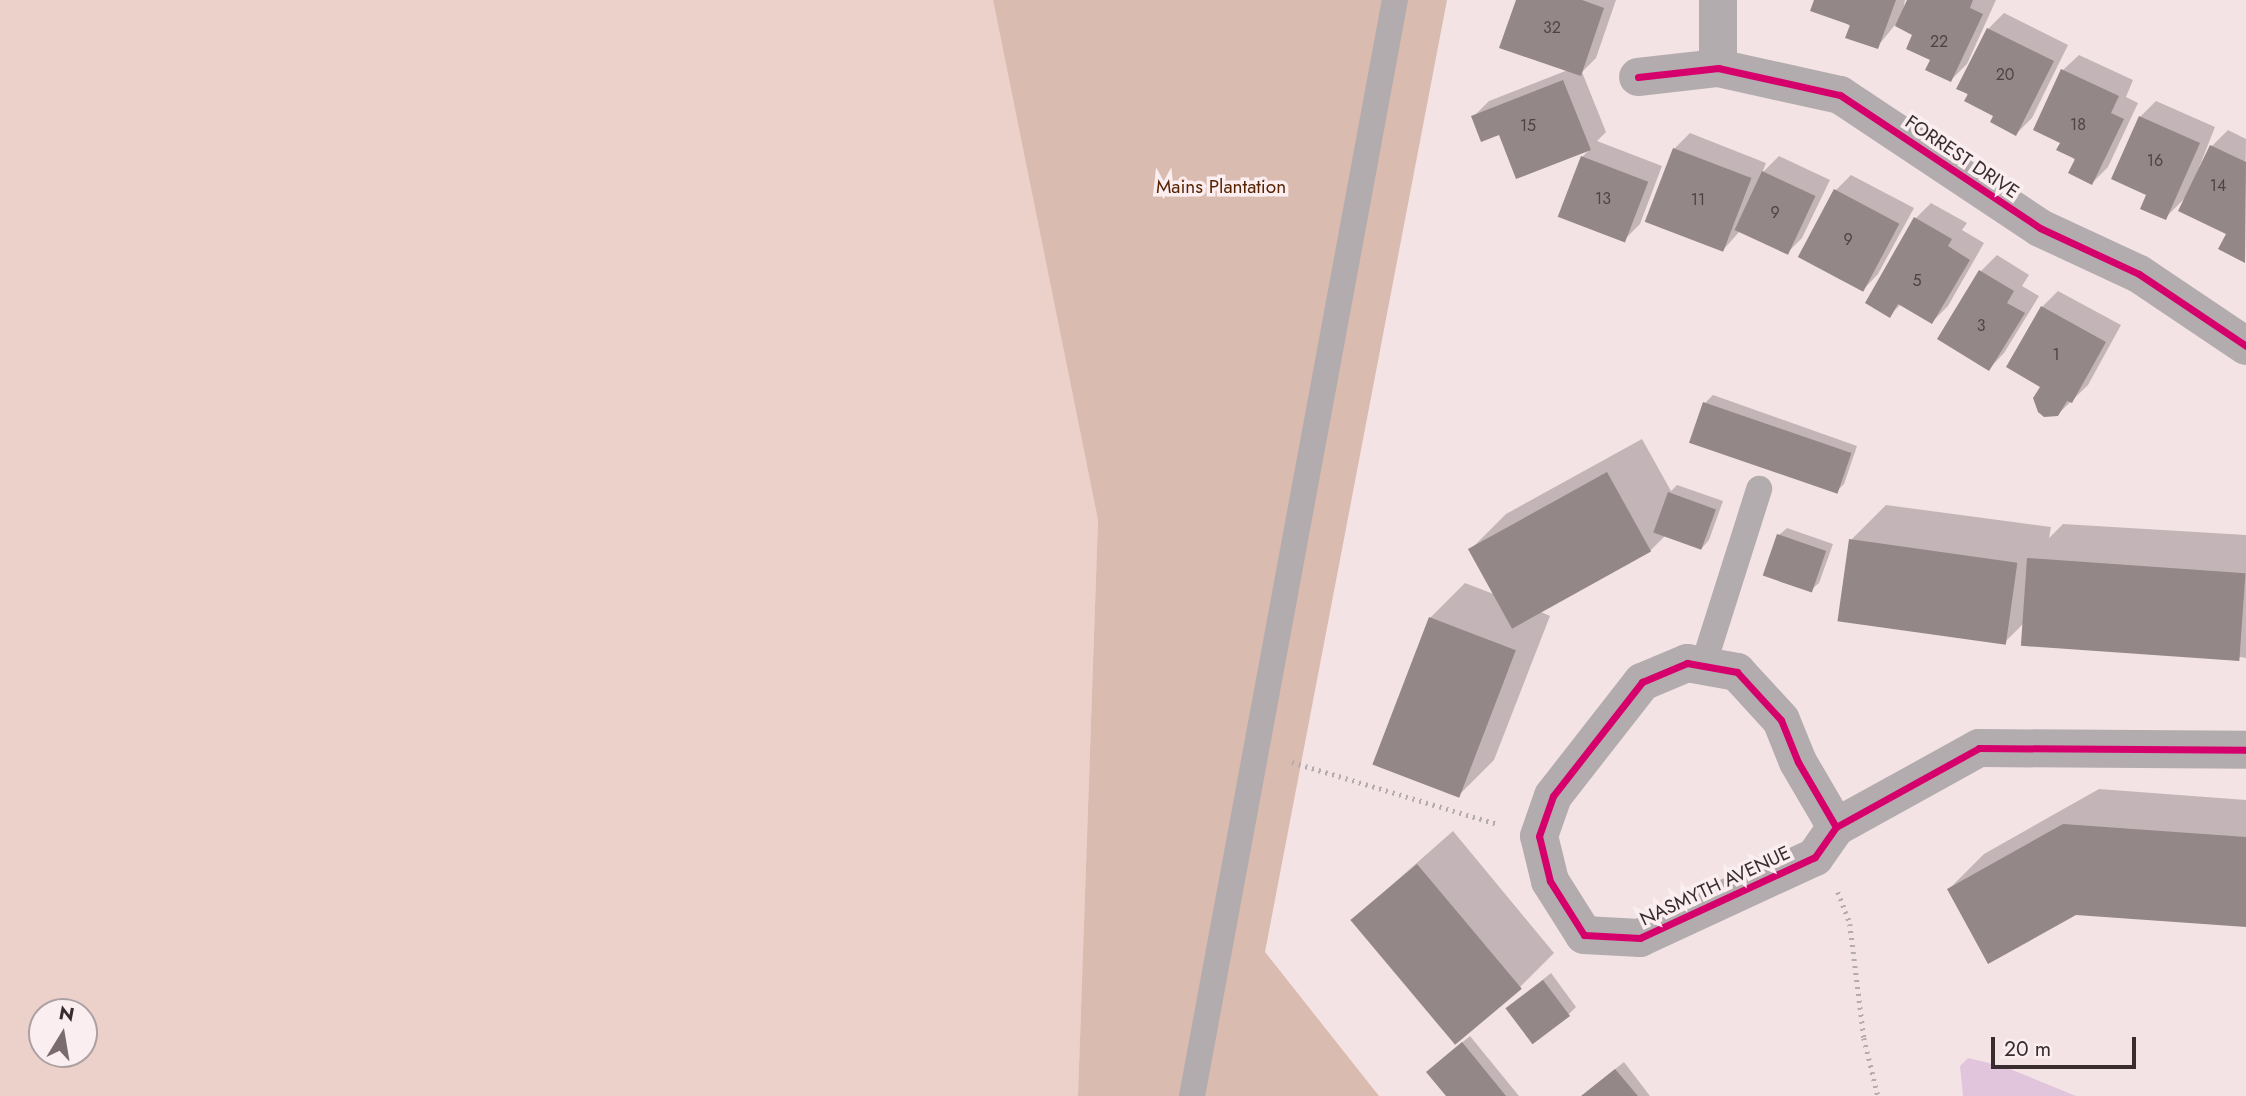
<!DOCTYPE html>
<html>
<head>
<meta charset="utf-8">
<style>
	body { margin:0 }
	#map { position:relative; width:2246px; height:1096px; overflow:hidden; background:#f4e3e5; font-family:Jost,sans-serif }
	div>[style] { position:absolute }
	[style*='--x'] { left:calc(var(--x)*1px); top:calc(var(--y)*1px); width:calc(var(--w)*1px); rotate:calc(var(--a)*1deg) }
	.green>* { inset:0; background:#ebd1ca }
	.forest>* { inset:0; background:#dabbb0 }
	.water>* { inset:0; background:#e1c5dc }
	.shadow>* { inset:0; background:#0003 }
	.building>* { inset:0; background:#948787; transform-origin:0 0 }
	.path>* { height:4.5px; margin-top:-2.25px; transform-origin:0; background:repeating-linear-gradient(90deg,#b3abad 0 2px,transparent 0 7px) }
	.lane>* { height:26px; margin:-13px; padding:0 13px; transform-origin:13px; border-radius:13px; background:#b3acae }
	.street>* { height:38px; margin:-19px; padding:0 19px; transform-origin:19px; border-radius:19px; background:#b3acae }
	.cycleway>* { height:7px; margin:-3.5px; padding:0 3.5px; transform-origin:3.5px; border-radius:3.5px; background:#d6006c }
	span { translate:-50% -50%; white-space:nowrap; text-align:center; line-height:1.15; -webkit-text-stroke:7px #fbeef0; paint-order:stroke }
	.number-label { font-size:16px; color:#4f4344 }
	.number-label span { -webkit-text-stroke-width:0 }
	.street-label { font-size:19px; color:#382c2e }
	.park-label { font-size:19px; color:#572302 }
	.north { position:absolute; left:28px; top:998px; width:70px; height:70px; box-sizing:border-box; background:#fbeef0; border:2px solid #ada0a2; border-radius:50%; rotate:11deg; font-size:19px; font-weight:700; line-height:28px; text-align:center; color:#382c2e }
	.north::after { content:''; display:block; margin:auto; width:24px; height:32px; background:#7a6c6e; clip-path:polygon(50% 0,100% 100%,50% 72%,0 100%) }
	.scale { position:absolute; left:1991px; top:1037px; width:145px; height:32px; box-sizing:border-box; border:4px solid #382c2e; border-top:0; padding-left:9px; font-size:21px; line-height:24px; white-space:nowrap; color:#382c2e; -webkit-text-stroke:5px #fbeef0; paint-order:stroke }
</style>
</head>
<body>
<div id="map">
	<div class="green">
		<div style="clip-path:polygon(evenodd,0 0,993px 0,1098px 520px,1078px 1096px,0 1096px,0 0,42px 1012px,84px 1012px,84px 1054px,42px 1054px,42px 1012px)"></div>
	</div>
	<div class="forest">
		<div style="clip-path:polygon(993px 0,1447px 0,1265px 952px,1379px 1096px,1078px 1096px,1098px 520px)"></div>
	</div>
	<div class="water">
		<div style="clip-path:polygon(1968px 1058px,2005px 1067px,2076px 1096px,1963px 1096px,1960px 1066px)"></div>
	</div>
	<div class="shadow">
		<div style="clip-path:polygon(1518px 0,1616px 0,1596px 58px,1582px 72px,1606px 132px,1597px 141px,1662px 166px,1640px 224px,1624px 240px,1582px 157px,1591px 148px,1517px 177px,1500px 133px,1473px 117px,1489px 101px,1568px 70px)"></div>
		<div style="clip-path:polygon(1816px 0,1905px 0,1903px 12px,1909px 0,1996px 0,1967px 64px,1951px 80px,1915px 34px,1895px 25px,1877px 47px)"></div>
		<div style="clip-path:polygon(2004px 13px,2068px 45px,2032px 118px,2016px 134px,1959px 88px,1988px 29px)"></div>
		<div style="clip-path:polygon(2079px 55px,2133px 80px,2126px 97px,2138px 103px,2108px 167px,2092px 183px,2062px 143px,2063px 70px)"></div>
		<div style="clip-path:polygon(2156px 101px,2215px 127px,2191px 188px,2212px 146px,2228px 130px,2246px 139px,2244px 261px,2228px 234px,2185px 198px,2165px 218px,2149px 194px,2140px 117px)"></div>
		<div style="clip-path:polygon(1690px 133px,1766px 163px,1762px 173px,1779px 156px,1830px 180px,1802px 238px,1787px 253px,1740px 231px,1723px 250px,1674px 149px)"></div>
		<div style="clip-path:polygon(1851px 175px,1914px 208px,1878px 274px,1863px 290px,1835px 191px)"></div>
		<div style="clip-path:polygon(1931px 203px,1967px 223px,1962px 230px,1984px 243px,1948px 306px,1932px 322px,1901px 304px,1890px 315px,1915px 219px)"></div>
		<div style="clip-path:polygon(1997px 255px,2029px 275px,2022px 286px,2039px 296px,2004px 353px,1989px 369px,1940px 339px,1981px 271px)"></div>
		<div style="clip-path:polygon(2058px 291px,2121px 325px,2088px 385px,2057px 415px,2043px 386px,2042px 307px)"></div>
		<div style="clip-path:polygon(1713px 395px,1857px 446px,1844px 484px,1836px 492px,1705px 403px)"></div>
		<div style="clip-path:polygon(1642px 439px,1671px 491px,1677px 485px,1723px 501px,1709px 540px,1702px 548px,1666px 535px,1650px 551px,1541px 612px,1550px 616px,1494px 760px,1459px 795px,1430px 618px,1465px 583px,1496px 595px,1471px 549px,1506px 514px)"></div>
		<div style="clip-path:polygon(1886px 505px,2051px 527px,2049px 538px,2063px 524px,2246px 535px,2246px 658px,2025px 622px,2006px 641px,1851px 540px)"></div>
		<div style="clip-path:polygon(1787px 528px,1833px 544px,1819px 583px,1811px 590px,1779px 535px)"></div>
		<div style="clip-path:polygon(2099px 789px,2246px 800px,2246px 925px,2076px 913px,1949px 889px,1984px 854px)"></div>
		<div style="clip-path:polygon(1453px 831px,1554px 953px,1519px 988px,1352px 920px)"></div>
		<div style="clip-path:polygon(1551px 973px,1576px 1007px,1568px 1015px,1507px 1008px)"></div>
		<div style="clip-path:polygon(1470px 1036px,1519px 1096px,1448px 1096px,1436px 1064px)"></div>
		<div style="clip-path:polygon(1624px 1062px,1650px 1096px,1583px 1096px,1589px 1090px)"></div>
	</div>
	<div class="building">
		<div style="clip-path:polygon(1516px 0,1582px 0,1604px 8px,1581px 76px,1499px 48px)"></div>
		<div style="clip-path:polygon(1814px 0,1896px 0,1878px 49px,1845px 38px,1850px 25px,1810px 11px)"></div>
		<div style="clip-path:polygon(1907px 0,1973px 0,1970px 8px,1983px 14px,1951px 82px,1925px 70px,1930px 60px,1906px 49px,1912px 35px,1895px 26px)"></div>
		<div style="clip-path:polygon(1987px 28px,2054px 61px,2016px 136px,1990px 122px,1993px 116px,1964px 101px,1968px 94px,1956px 89px)"></div>
		<div style="clip-path:polygon(2061px 69px,2119px 96px,2111px 113px,2124px 119px,2092px 185px,2068px 173px,2075px 159px,2056px 150px,2060px 143px,2033px 130px)"></div>
		<div style="clip-path:polygon(1563px 80px,1591px 150px,1516px 179px,1499px 135px,1481px 142px,1471px 116px)"></div>
		<div style="clip-path:polygon(2139px 116px,2200px 143px,2166px 220px,2140px 209px,2146px 195px,2111px 179px)"></div>
		<div style="clip-path:polygon(2210px 145px,2246px 162px,2245px 263px,2218px 249px,2226px 234px,2178px 211px)"></div>
		<div style="left:1673px;top:148px;width:84px;height:79px;rotate:21deg"></div>
		<div style="left:1581px;top:156px;width:72px;height:65px;rotate:21deg"></div>
		<div style="left:1762px;top:171px;width:59px;height:65px;rotate:25deg"></div>
		<div style="left:1834px;top:189px;width:74px;height:77px;rotate:28deg"></div>
		<div style="clip-path:polygon(1914px 217px,1952px 239px,1948px 246px,1970px 260px,1932px 324px,1898px 304px,1890px 318px,1865px 303px)"></div>
		<div style="clip-path:polygon(1979px 270px,2014px 291px,2007px 303px,2025px 313px,1989px 371px,1937px 339px)"></div>
		<div style="clip-path:polygon(2041px 306px,2106px 342px,2072px 403px,2067px 401px,2058px 416px,2044px 417px,2038px 412px,2033px 398px,2040px 387px,2006px 367px)"></div>
		<div style="left:1703px;top:402px;width:157px;height:43px;rotate:19deg"></div>
		<div style="left:1607px;top:472px;width:91px;height:159px;rotate:61deg"></div>
		<div style="left:1668px;top:492px;width:51px;height:43px;rotate:20deg"></div>
		<div style="left:1777px;top:534px;width:52px;height:44px;rotate:19deg"></div>
		<div style="left:1849px;top:539px;width:170px;height:83px;rotate:8deg"></div>
		<div style="left:2027px;top:558px;width:219px;height:88px;rotate:4deg"></div>
		<div style="left:1429px;top:617px;width:93px;height:158px;rotate:21deg"></div>
		<div style="clip-path:polygon(2063px 824px,2246px 837px,2246px 927px,2076px 915px,1988px 964px,1947px 889px)"></div>
		<div style="left:1417px;top:864px;width:163px;height:87px;rotate:50deg"></div>
		<div style="left:1543px;top:980px;width:45px;height:47px;rotate:53deg"></div>
		<div style="clip-path:polygon(1462px 1042px,1506px 1096px,1446px 1096px,1426px 1072px)"></div>
		<div style="clip-path:polygon(1615px 1069px,1638px 1096px,1581px 1096px)"></div>
	</div>
	<div class="path">
		<div style="--x:1292;--y:762;--w:215;--a:16.8"></div>
		<div style="--x:1838;--y:892;--w:34;--a:69"></div>
		<div style="--x:1850;--y:924;--w:115;--a:83"></div>
		<div style="--x:1864;--y:1038;--w:60;--a:76.4"></div>
	</div>
	<div class="lane">
		<div style="--x:1703;--y:666;--w:186;--a:-72.4"></div>
		<div style="--x:1192;--y:1096;--w:1115;--a:-79.51"></div>
	</div>
	<div class="street">
		<div style="--x:1718;--y:0;--w:68;--a:90"></div>
		<div style="--x:1638;--y:77;--w:81;--a:-6.4"></div>
		<div style="--x:1718;--y:68;--w:125;--a:12.5"></div>
		<div style="--x:1840;--y:95;--w:240;--a:33.6"></div>
		<div style="--x:2040;--y:228;--w:109;--a:24.9"></div>
		<div style="--x:2139;--y:274;--w:129;--a:33.9"></div>
		<div style="--x:1687;--y:663;--w:51;--a:10.2"></div>
		<div style="--x:1737;--y:672;--w:65;--a:47.5"></div>
		<div style="--x:1781;--y:720;--w:45;--a:68"></div>
		<div style="--x:1798;--y:762;--w:75;--a:59.7"></div>
		<div style="--x:1836;--y:827;--w:37;--a:125"></div>
		<div style="--x:1815;--y:857;--w:193;--a:155.2"></div>
		<div style="--x:1640;--y:938;--w:56;--a:-176.9"></div>
		<div style="--x:1584;--y:935;--w:64;--a:-122.2"></div>
		<div style="--x:1550;--y:881;--w:46;--a:-103.7"></div>
		<div style="--x:1539;--y:836;--w:42;--a:-70.7"></div>
		<div style="--x:1553;--y:796;--w:145;--a:-52"></div>
		<div style="--x:1642;--y:682;--w:49;--a:-22.9"></div>
		<div style="--x:1836;--y:827;--w:163;--a:-28.9"></div>
		<div style="--x:1979;--y:748;--w:267;--a:0.4"></div>
	</div>
	<div class="cycleway">
		<div style="--x:1638;--y:77;--w:81;--a:-6.4"></div>
		<div style="--x:1718;--y:68;--w:125;--a:12.5"></div>
		<div style="--x:1840;--y:95;--w:240;--a:33.6"></div>
		<div style="--x:2040;--y:228;--w:109;--a:24.9"></div>
		<div style="--x:2139;--y:274;--w:129;--a:33.9"></div>
		<div style="--x:1687;--y:663;--w:51;--a:10.2"></div>
		<div style="--x:1737;--y:672;--w:65;--a:47.5"></div>
		<div style="--x:1781;--y:720;--w:45;--a:68"></div>
		<div style="--x:1798;--y:762;--w:75;--a:59.7"></div>
		<div style="--x:1836;--y:827;--w:37;--a:125"></div>
		<div style="--x:1815;--y:857;--w:193;--a:155.2"></div>
		<div style="--x:1640;--y:938;--w:56;--a:-176.9"></div>
		<div style="--x:1584;--y:935;--w:64;--a:-122.2"></div>
		<div style="--x:1550;--y:881;--w:46;--a:-103.7"></div>
		<div style="--x:1539;--y:836;--w:42;--a:-70.7"></div>
		<div style="--x:1553;--y:796;--w:145;--a:-52"></div>
		<div style="--x:1642;--y:682;--w:49;--a:-22.9"></div>
		<div style="--x:1836;--y:827;--w:163;--a:-28.9"></div>
		<div style="--x:1979;--y:748;--w:267;--a:0.4"></div>
	</div>
	<div class="number-label">
		<span style="left:1552px;top:28px">32</span>
		<span style="left:1939px;top:42px">22</span>
		<span style="left:2005px;top:75px">20</span>
		<span style="left:2078px;top:125px">18</span>
		<span style="left:1528px;top:126px">15</span>
		<span style="left:2155px;top:161px">16</span>
		<span style="left:2218px;top:186px">14</span>
		<span style="left:1603px;top:199px">13</span>
		<span style="left:1698px;top:200px">11</span>
		<span style="left:1775px;top:213px">9</span>
		<span style="left:1848px;top:240px">9</span>
		<span style="left:1917px;top:281px">5</span>
		<span style="left:1981px;top:326px">3</span>
		<span style="left:2056px;top:355px">1</span>
	</div>
	<div class="street-label">
		<span style="left:1962px;top:157px;rotate:34deg">FORREST DRIVE</span>
		<span style="left:1715px;top:886px;rotate:-25deg">NASMYTH AVENUE</span>
	</div>
	<div class="park-label">
		<span style="left:1221px;top:187px">Mains Plantation</span>
	</div>
	<div class="north">N</div>
	<div class="scale">20 m</div>
</div>
</body>
</html>
